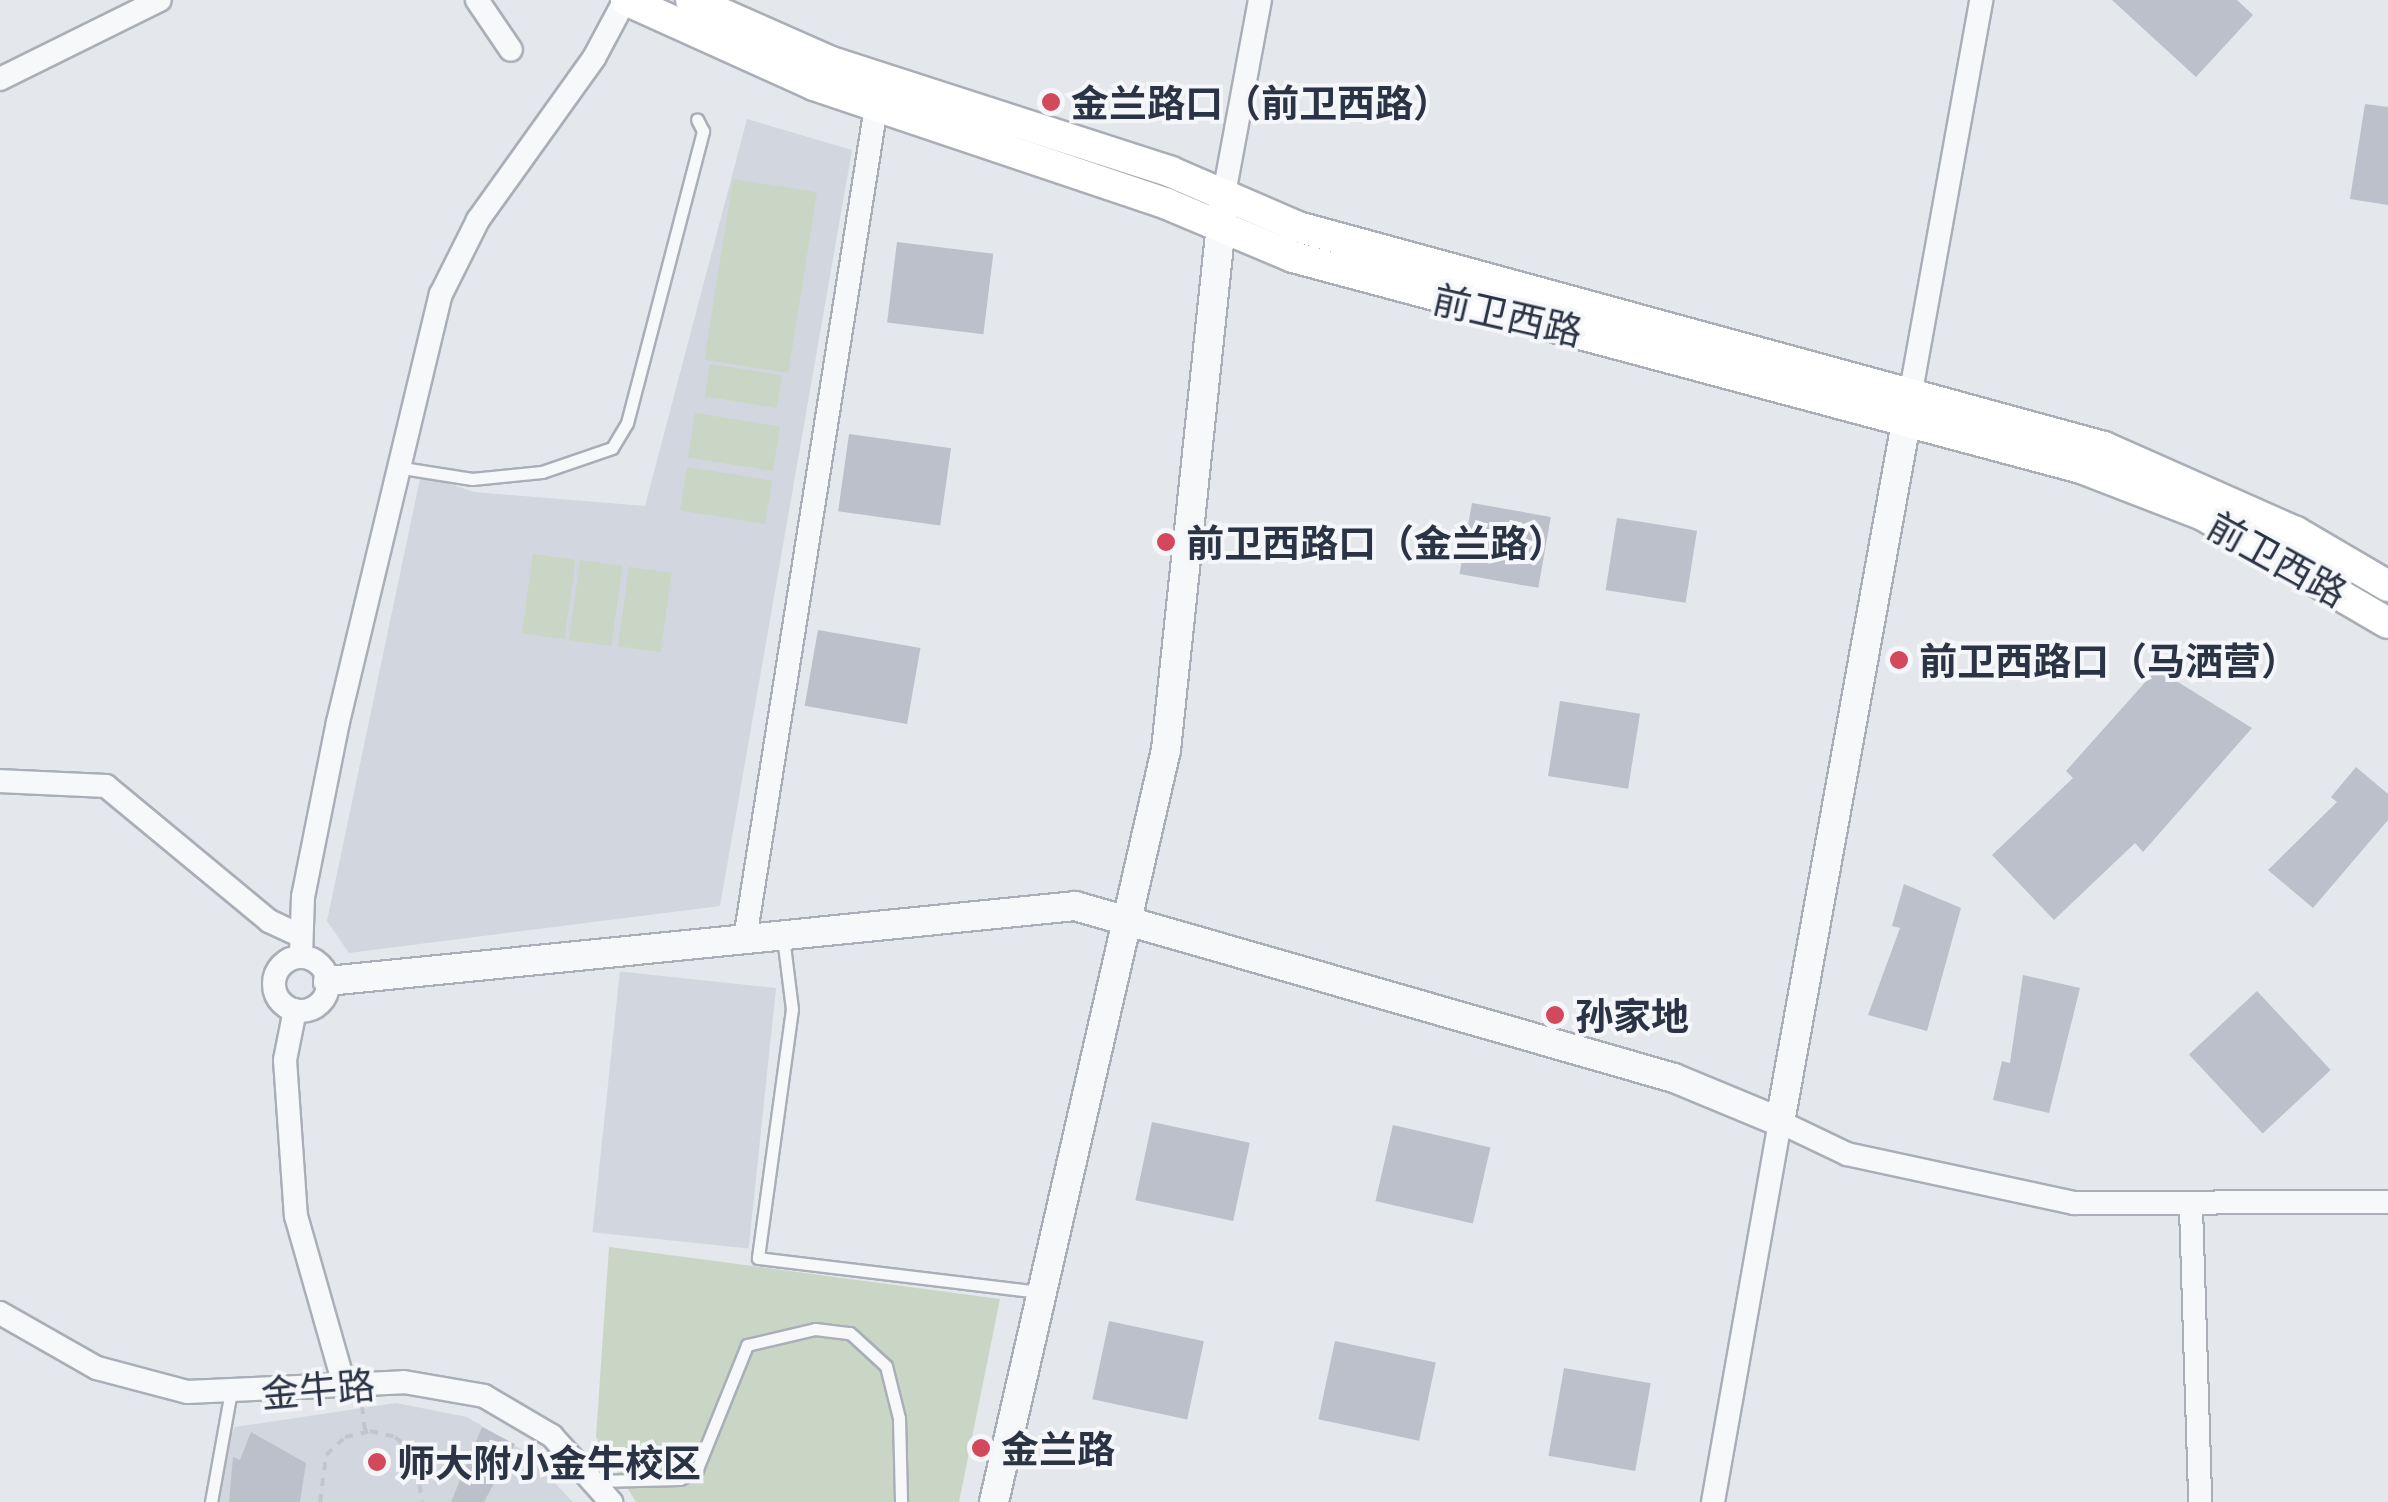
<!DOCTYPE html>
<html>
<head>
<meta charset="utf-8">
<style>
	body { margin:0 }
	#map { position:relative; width:2388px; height:1502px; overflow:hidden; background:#e4e7ec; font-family:Commissioner,"Noto Sans SC",sans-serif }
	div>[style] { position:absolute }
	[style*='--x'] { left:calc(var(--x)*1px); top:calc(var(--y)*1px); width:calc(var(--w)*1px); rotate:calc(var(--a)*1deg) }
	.built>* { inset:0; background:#d2d6de; transform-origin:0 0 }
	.green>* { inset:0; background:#c9d6c5; transform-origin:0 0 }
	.building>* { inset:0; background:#bbc0ca; transform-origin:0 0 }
	.path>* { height:4px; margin-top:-2px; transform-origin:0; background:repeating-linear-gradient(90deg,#c2c5cb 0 8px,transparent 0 16px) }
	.roads { filter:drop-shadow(2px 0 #a9aeb7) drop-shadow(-2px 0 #a9aeb7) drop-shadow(0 2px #a9aeb7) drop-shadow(0 -2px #a9aeb7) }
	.service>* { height:11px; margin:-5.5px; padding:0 5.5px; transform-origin:5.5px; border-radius:5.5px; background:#f7f8fa }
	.minor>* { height:22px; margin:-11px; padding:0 11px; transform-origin:11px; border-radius:11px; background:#f7f8fa }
	.minor>.ring { margin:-11px; padding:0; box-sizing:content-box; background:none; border:22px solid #f7f8fa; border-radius:50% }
	.tertiary>* { height:28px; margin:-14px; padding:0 14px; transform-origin:14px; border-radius:14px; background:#f7f8fa }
	.secondary>* { height:30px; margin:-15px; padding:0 15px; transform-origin:15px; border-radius:15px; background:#fff }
	.dots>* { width:28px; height:28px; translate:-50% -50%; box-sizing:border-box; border:5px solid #f4f6f9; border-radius:50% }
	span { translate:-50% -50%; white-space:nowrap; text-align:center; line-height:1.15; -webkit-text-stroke:8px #f4f6f9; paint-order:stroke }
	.poi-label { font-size:38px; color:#2b3445; font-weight:700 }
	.left { translate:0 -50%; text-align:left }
	.street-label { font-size:38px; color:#2b3445 }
</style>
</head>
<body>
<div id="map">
	<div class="built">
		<div style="clip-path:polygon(747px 119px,852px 150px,720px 906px,349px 953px,327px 921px,421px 474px,474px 492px,645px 506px)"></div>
		<div style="left:776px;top:988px;width:262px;height:157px;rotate:96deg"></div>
		<div style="clip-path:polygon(396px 1403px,467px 1417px,524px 1451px,573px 1502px,214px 1502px,215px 1472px,235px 1427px)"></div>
	</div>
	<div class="green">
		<div style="left:733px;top:179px;width:85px;height:183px;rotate:9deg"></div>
		<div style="left:710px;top:364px;width:73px;height:33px;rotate:9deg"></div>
		<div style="left:695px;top:413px;width:86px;height:45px;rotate:9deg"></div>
		<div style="left:687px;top:467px;width:86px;height:44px;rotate:9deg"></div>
		<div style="left:533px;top:554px;width:43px;height:80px;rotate:8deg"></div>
		<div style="left:580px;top:560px;width:43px;height:81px;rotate:8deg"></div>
		<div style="left:629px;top:567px;width:43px;height:80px;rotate:8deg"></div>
		<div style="clip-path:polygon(609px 1247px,1000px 1299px,959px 1502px,636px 1502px,596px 1437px)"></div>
	</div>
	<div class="building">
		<div style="clip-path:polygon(2112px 0,2237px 0,2253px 15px,2196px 77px)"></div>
		<div style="clip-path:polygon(2365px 104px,2388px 107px,2388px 205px,2350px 199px)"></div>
		<div style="left:897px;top:242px;width:97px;height:81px;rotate:7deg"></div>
		<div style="left:849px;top:434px;width:103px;height:78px;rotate:8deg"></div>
		<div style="left:1472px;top:503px;width:80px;height:72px;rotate:10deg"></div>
		<div style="left:1617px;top:518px;width:81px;height:73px;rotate:9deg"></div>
		<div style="left:818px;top:630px;width:104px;height:77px;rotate:10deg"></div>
		<div style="clip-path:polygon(2157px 669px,2252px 728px,2143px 852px,2135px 843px,2054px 920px,1992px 855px,2073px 778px,2066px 771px)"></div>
		<div style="left:1560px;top:701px;width:81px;height:76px;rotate:9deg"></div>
		<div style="clip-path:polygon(2356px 767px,2388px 794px,2388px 820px,2313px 908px,2268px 870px,2337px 802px,2331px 797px)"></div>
		<div style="clip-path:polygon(1904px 884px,1961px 908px,1927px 1031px,1868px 1015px,1900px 928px,1892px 926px)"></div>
		<div style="clip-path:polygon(2023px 975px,2080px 988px,2049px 1113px,1993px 1100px,2002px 1061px,2010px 1063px)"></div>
		<div style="left:2257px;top:991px;width:108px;height:93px;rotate:47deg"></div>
		<div style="left:1152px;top:1122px;width:100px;height:80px;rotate:12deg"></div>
		<div style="left:1393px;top:1125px;width:100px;height:78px;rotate:13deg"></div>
		<div style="left:1109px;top:1321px;width:97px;height:80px;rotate:12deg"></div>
		<div style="left:1335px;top:1341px;width:103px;height:80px;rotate:12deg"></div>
		<div style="left:1564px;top:1368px;width:88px;height:89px;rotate:10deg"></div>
		<div style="clip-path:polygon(482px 1427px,515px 1444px,484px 1502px,451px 1502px)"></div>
		<div style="clip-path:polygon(251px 1432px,306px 1463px,300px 1502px,229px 1502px,233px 1457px,240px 1460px)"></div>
	</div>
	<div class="path">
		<div style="--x:362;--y:1406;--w:25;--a:83"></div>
		<div style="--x:320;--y:1502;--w:47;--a:-82.7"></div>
		<div style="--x:326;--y:1455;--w:26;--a:-43"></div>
		<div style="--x:345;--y:1437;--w:26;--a:-13"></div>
		<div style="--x:370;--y:1431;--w:26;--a:13"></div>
		<div style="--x:395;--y:1437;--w:26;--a:39"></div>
		<div style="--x:415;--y:1453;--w:49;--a:81.9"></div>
	</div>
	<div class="roads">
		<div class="service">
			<div style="--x:396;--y:467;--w:77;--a:9"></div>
			<div style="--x:472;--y:479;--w:70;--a:-5.7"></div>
			<div style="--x:542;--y:472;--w:74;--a:-18.9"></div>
			<div style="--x:612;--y:448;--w:29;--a:-59"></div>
			<div style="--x:627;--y:423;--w:302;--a:-75.4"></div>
			<div style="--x:703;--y:131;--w:13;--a:-117"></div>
			<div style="--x:783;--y:937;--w:73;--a:82.9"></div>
			<div style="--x:792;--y:1009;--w:251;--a:97.8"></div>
			<div style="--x:758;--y:1258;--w:282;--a:6.9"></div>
			<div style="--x:597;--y:1481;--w:83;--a:-1.4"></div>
			<div style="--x:680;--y:1479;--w:20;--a:-30"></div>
			<div style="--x:697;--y:1469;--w:134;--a:-68"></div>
			<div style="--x:747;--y:1345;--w:70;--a:-13.2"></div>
			<div style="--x:815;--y:1329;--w:35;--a:7"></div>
			<div style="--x:850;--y:1333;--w:49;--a:42.5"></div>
			<div style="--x:886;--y:1366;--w:54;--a:76"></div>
			<div style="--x:899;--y:1418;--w:84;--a:88.6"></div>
			<div style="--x:211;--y:1502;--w:108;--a:-79.8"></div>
		</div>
		<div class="minor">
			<div style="--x:477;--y:0;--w:60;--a:55.8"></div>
			<div style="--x:0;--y:79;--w:178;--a:-26.3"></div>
			<div style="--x:1224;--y:194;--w:197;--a:-79.5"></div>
			<div style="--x:1911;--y:391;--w:397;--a:-79.8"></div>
			<div style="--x:0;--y:781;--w:106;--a:2.7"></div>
			<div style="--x:106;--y:786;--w:212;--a:39.6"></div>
			<div style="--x:269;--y:921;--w:35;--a:25"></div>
			<div style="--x:745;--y:939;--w:842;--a:-81.05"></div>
			<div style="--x:301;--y:957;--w:60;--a:-88.1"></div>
			<div style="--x:303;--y:897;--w:178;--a:-78.7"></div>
			<div style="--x:338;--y:722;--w:440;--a:-76.5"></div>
			<div style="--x:441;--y:294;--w:83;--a:-63.4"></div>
			<div style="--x:478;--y:220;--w:199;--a:-54.4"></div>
			<div style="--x:594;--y:58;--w:66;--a:-61.9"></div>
			<div class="ring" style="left:274px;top:957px;width:32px;height:32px"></div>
			<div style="--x:295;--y:1010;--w:51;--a:101.3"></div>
			<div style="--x:285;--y:1060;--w:156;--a:86"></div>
			<div style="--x:296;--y:1216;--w:176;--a:74.1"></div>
			<div style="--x:2191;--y:1208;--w:294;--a:88.2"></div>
			<div style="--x:0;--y:1313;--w:112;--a:29.6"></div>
			<div style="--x:97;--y:1368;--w:93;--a:14.9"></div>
			<div style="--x:187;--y:1392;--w:217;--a:-2.6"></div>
			<div style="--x:404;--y:1382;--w:81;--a:9.9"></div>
			<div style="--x:484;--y:1396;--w:79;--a:30.5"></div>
			<div style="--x:552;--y:1436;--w:89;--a:48.2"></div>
			<div style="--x:1713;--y:1502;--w:386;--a:-80"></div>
			<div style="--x:1780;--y:1122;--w:74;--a:25.5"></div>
			<div style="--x:1847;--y:1154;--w:232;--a:12.2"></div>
			<div style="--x:2074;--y:1203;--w:314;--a:-0.2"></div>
		</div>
		<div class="tertiary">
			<div style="--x:328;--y:981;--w:751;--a:-5.73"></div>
			<div style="--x:1075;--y:906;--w:623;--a:16.02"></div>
			<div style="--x:1674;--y:1078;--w:115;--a:22.5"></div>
			<div style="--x:1780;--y:1122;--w:734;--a:-79.79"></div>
			<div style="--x:994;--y:1502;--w:771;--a:-77.12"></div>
			<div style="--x:1166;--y:750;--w:547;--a:-84.02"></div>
		</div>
		<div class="secondary">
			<div style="--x:626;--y:0;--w:206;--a:24.3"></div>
			<div style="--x:814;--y:85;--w:373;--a:18.6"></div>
			<div style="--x:1167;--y:204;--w:137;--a:22.8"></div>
			<div style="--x:1293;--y:257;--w:816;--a:14.99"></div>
			<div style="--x:2081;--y:468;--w:131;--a:21.1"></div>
			<div style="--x:2203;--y:515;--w:214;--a:30.3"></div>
			<div style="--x:691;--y:0;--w:153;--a:23.9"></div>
			<div style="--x:831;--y:62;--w:357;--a:17.9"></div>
			<div style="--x:1171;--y:172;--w:138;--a:23.4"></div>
			<div style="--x:1298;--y:227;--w:835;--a:15.27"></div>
			<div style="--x:2104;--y:447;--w:210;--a:23.9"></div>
			<div style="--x:2296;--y:532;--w:107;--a:30.4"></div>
		</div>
	</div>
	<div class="dots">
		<div style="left:1051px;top:102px;background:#d1495b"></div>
		<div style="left:1166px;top:542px;background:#d1495b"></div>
		<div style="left:1899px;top:660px;background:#d1495b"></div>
		<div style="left:1555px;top:1015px;background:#d1495b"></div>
		<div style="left:981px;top:1448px;background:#d1495b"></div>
		<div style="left:377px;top:1462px;background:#d1495b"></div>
	</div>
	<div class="poi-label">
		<span class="left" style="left:1071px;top:102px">金兰路口（前卫西路）</span>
		<span class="left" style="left:1186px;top:542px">前卫西路口（金兰路）</span>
		<span class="left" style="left:1919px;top:660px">前卫西路口（马洒营）</span>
		<span class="left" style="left:1575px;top:1015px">孙家地</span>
		<span class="left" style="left:1001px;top:1448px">金兰路</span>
		<span class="left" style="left:397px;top:1462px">师大附小金牛校区</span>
	</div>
	<div class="street-label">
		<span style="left:1508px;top:314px;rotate:13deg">前卫西路</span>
		<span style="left:2278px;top:558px;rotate:29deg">前卫西路</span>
		<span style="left:318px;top:1388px;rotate:-5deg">金牛路</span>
	</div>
</div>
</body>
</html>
